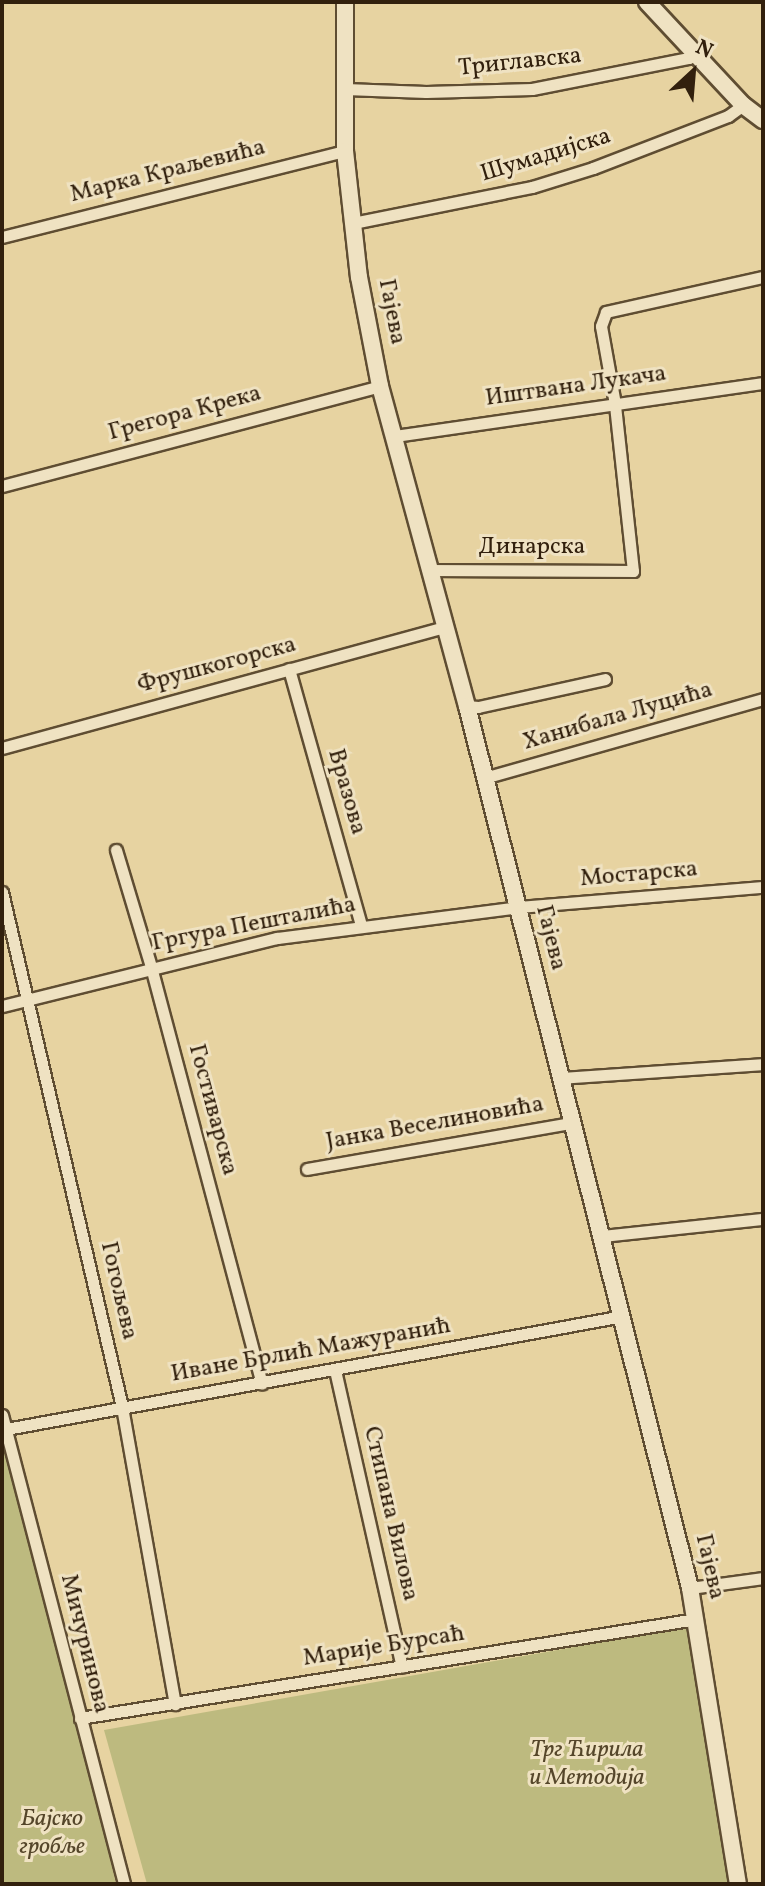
<!DOCTYPE html>
<html>
<head>
<meta charset="utf-8">
<style>
	body { margin:0 }
	#map { position:relative; width:765px; height:1886px; overflow:hidden; background:#e7d3a1; font-family:Vollkorn,serif }
	div>[style] { position:absolute }
	[style*='--x'] { left:calc(var(--x)*1px); top:calc(var(--y)*1px); width:calc(var(--w)*1px); rotate:calc(var(--a)*1deg) }
	.green>* { inset:0; background:#bdba7f }
	.roads { filter:drop-shadow(2px 0 #5f4d32) drop-shadow(-2px 0 #5f4d32) drop-shadow(0 2px #5f4d32) drop-shadow(0 -2px #5f4d32) }
	.street>* { height:11px; margin:-5.5px; padding:0 5.5px; transform-origin:5.5px; border-radius:5.5px; background:#efe2c2 }
	.secondary>* { height:16px; margin:-8px; padding:0 8px; transform-origin:8px; border-radius:8px; background:#efe2c2 }
	span { translate:-50% -50%; white-space:nowrap; text-align:center; line-height:1.15; -webkit-text-stroke:6px #efe2c2; paint-order:stroke }
	.street-label { font-size:24px; color:#32200d }
	.park-label { font-size:24px; color:#55462a; font-style:italic }
	.frame { position:absolute; inset:0; border:4px solid #32200d; pointer-events:none }
	.north { position:absolute; left:653px; top:32px; width:80px; height:80px; -webkit-text-stroke:6px #efe2c2; paint-order:stroke; rotate:26deg; font-size:22px; font-weight:700; line-height:32px; text-align:center; color:#32200d }
	.north::after { content:''; display:block; margin:auto; width:28px; height:36px; background:#32200d; clip-path:polygon(50% 0,100% 100%,50% 72%,0 100%) }
</style>
</head>
<body>
<div id="map">
	<div class="green">
		<div style="clip-path:polygon(2px 1421px,36px 1547px,116px 1884px,2px 1884px)"></div>
		<div style="clip-path:polygon(693px 1626px,734px 1884px,147px 1884px,104px 1730px)"></div>
	</div>
	<div class="roads">
		<div class="street">
			<div style="--x:345;--y:89;--w:81;--a:2.1"></div>
			<div style="--x:426;--y:92;--w:106;--a:-1.6"></div>
			<div style="--x:532;--y:89;--w:160;--a:-11.2"></div>
			<div style="--x:689;--y:58;--w:7;--a:-34"></div>
			<div style="--x:353;--y:223;--w:183;--a:-11.4"></div>
			<div style="--x:532;--y:187;--w:64;--a:-17.3"></div>
			<div style="--x:593;--y:168;--w:145;--a:-21.1"></div>
			<div style="--x:728;--y:116;--w:19;--a:-36"></div>
			<div style="--x:2;--y:237;--w:354;--a:-14.1"></div>
			<div style="--x:395;--y:436;--w:372;--a:-8.2"></div>
			<div style="--x:2;--y:486;--w:391;--a:-14.8"></div>
			<div style="--x:431;--y:570;--w:202;--a:0.3"></div>
			<div style="--x:633;--y:571;--w:168;--a:-96.2"></div>
			<div style="--x:615;--y:404;--w:79;--a:-100.2"></div>
			<div style="--x:601;--y:326;--w:15;--a:-70"></div>
			<div style="--x:606;--y:312;--w:161;--a:-12.6"></div>
			<div style="--x:289;--y:669;--w:267;--a:74.3"></div>
			<div style="--x:467;--y:706;--w:11;--a:5"></div>
			<div style="--x:478;--y:707;--w:130;--a:-12.4"></div>
			<div style="--x:2;--y:748;--w:458;--a:-15.3"></div>
			<div style="--x:484;--y:778;--w:290;--a:-15.8"></div>
			<div style="--x:116;--y:850;--w:122;--a:73.3"></div>
			<div style="--x:151;--y:967;--w:431;--a:75.1"></div>
			<div style="--x:2;--y:892;--w:529;--a:76.88"></div>
			<div style="--x:122;--y:1407;--w:302;--a:79.9"></div>
			<div style="--x:2;--y:1006;--w:283;--a:-13.9"></div>
			<div style="--x:277;--y:938;--w:243;--a:-7.3"></div>
			<div style="--x:518;--y:907;--w:246;--a:-4.7"></div>
			<div style="--x:560;--y:1078;--w:203;--a:-3.9"></div>
			<div style="--x:307;--y:1169;--w:267;--a:-9.9"></div>
			<div style="--x:603;--y:1236;--w:161;--a:-6.1"></div>
			<div style="--x:335;--y:1370;--w:304;--a:77.3"></div>
			<div style="--x:2;--y:1415;--w:485;--a:75.4"></div>
			<div style="--x:6;--y:1429;--w:627;--a:-10.38"></div>
			<div style="--x:690;--y:1588;--w:74;--a:-7.8"></div>
			<div style="--x:80;--y:1718;--w:624;--a:-9.13"></div>
		</div>
		<div class="secondary">
			<div style="--x:345;--y:2;--w:149;--a:90"></div>
			<div style="--x:345;--y:151;--w:127;--a:83.7"></div>
			<div style="--x:359;--y:277;--w:111;--a:79.1"></div>
			<div style="--x:380;--y:386;--w:332;--a:74.8"></div>
			<div style="--x:467;--y:706;--w:910;--a:75.81"></div>
			<div style="--x:690;--y:1588;--w:300;--a:80.8"></div>
			<div style="--x:647;--y:2;--w:141;--a:47"></div>
			<div style="--x:743;--y:105;--w:25;--a:37"></div>
		</div>
	</div>
	<div class="street-label">
		<span style="left:520px;top:63px;rotate:-6deg">Триглавска</span>
		<span style="left:546px;top:156px;rotate:-17deg">Шумадијска</span>
		<span style="left:168px;top:172px;rotate:-14deg">Марка Краљевића</span>
		<span style="left:391px;top:312px;rotate:79deg">Гајева</span>
		<span style="left:576px;top:387px;rotate:-8deg">Иштвана Лукача</span>
		<span style="left:185px;top:414px;rotate:-15deg">Грегора Крека</span>
		<span style="left:532px;top:548px">Динарска</span>
		<span style="left:217px;top:666px;rotate:-15deg">Фрушкогорска</span>
		<span style="left:618px;top:717px;rotate:-16deg">Ханибала Луцића</span>
		<span style="left:346px;top:792px;rotate:74deg">Вразова</span>
		<span style="left:639px;top:875px;rotate:-5deg">Мостарска</span>
		<span style="left:254px;top:925px;rotate:-11deg">Гргура Пешталића</span>
		<span style="left:550px;top:938px;rotate:76deg">Гајева</span>
		<span style="left:212px;top:1110px;rotate:75deg">Гостиварска</span>
		<span style="left:435px;top:1124px;rotate:-10deg">Јанка Веселиновића</span>
		<span style="left:118px;top:1291px;rotate:77deg">Гогољева</span>
		<span style="left:311px;top:1351px;rotate:-10deg">Иване Брлић Мажуранић</span>
		<span style="left:390px;top:1514px;rotate:77deg">Стипана Вилова</span>
		<span style="left:709px;top:1567px;rotate:77deg">Гајева</span>
		<span style="left:84px;top:1644px;rotate:76deg">Мичуринова</span>
		<span style="left:384px;top:1647px;rotate:-9deg">Марије Бурсаћ</span>
	</div>
	<div class="park-label">
		<span style="left:587px;top:1765px">Трг Ћирила<br>и Методија</span>
		<span style="left:52px;top:1834px">Бајско<br>гробље</span>
	</div>
	<div class="frame"></div>
	<div class="north">N</div>
</div>
</body>
</html>
